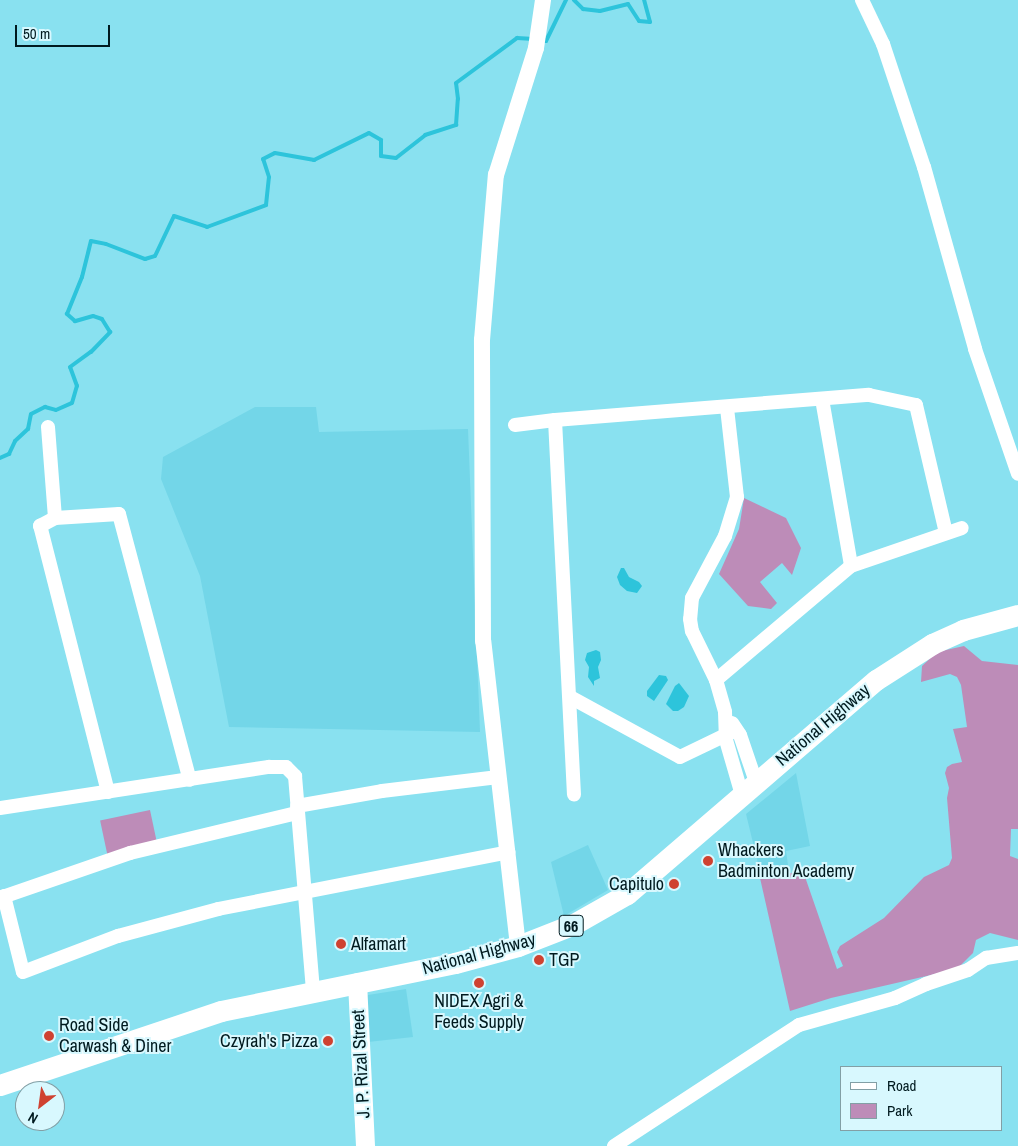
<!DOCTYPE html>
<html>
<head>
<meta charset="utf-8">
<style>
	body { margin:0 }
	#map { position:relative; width:1018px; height:1146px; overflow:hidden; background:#89e1f0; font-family:"Archivo Narrow",sans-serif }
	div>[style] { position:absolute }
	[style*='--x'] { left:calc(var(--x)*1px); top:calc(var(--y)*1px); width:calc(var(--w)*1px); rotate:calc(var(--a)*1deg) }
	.built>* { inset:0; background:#73d6e8 }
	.green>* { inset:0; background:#bd8cb8; transform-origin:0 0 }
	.water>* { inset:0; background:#2dc4db }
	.stream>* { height:4px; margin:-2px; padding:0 2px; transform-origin:2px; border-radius:2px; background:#2dc4db }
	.minor>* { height:14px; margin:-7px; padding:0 7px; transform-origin:7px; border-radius:7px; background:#fff }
	.tertiary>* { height:16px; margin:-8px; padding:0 8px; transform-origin:8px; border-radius:8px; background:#fff }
	.secondary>* { height:19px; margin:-9.5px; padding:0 9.5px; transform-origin:9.5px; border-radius:9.5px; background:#fff }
	.primary>* { height:21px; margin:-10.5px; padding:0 10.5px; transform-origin:10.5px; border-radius:10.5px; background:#fff }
	.dots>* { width:14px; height:14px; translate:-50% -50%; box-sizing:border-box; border:2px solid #d8f8fe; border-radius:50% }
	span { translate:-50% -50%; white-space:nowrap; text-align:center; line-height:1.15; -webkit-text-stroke:4px #d8f8fe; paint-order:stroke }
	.shield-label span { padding:1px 4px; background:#d8f8fe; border:1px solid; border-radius:4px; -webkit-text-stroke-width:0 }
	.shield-label { font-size:16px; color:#001a1f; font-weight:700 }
	.street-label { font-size:18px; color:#001a1f }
	.poi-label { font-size:18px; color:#001a1f }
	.left { translate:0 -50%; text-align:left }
	.right { translate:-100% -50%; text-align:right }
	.legend { position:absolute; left:840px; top:1066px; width:162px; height:65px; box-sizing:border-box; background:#d8f8fe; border:1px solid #829fa5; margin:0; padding:6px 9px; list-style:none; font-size:15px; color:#001a1f }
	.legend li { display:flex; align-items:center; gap:10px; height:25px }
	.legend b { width:25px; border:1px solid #829fa5 }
	.north { position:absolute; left:15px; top:1081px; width:50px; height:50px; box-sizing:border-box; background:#d8f8fe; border:1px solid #829fa5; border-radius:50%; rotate:210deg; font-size:14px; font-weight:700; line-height:20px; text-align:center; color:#001a1f }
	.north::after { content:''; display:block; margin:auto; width:18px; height:22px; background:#cf4231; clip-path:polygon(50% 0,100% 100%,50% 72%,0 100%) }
	.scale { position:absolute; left:15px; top:25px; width:95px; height:22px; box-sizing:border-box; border:2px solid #001a1f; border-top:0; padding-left:6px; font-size:15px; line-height:18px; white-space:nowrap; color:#001a1f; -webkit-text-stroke:4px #d8f8fe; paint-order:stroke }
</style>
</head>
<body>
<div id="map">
	<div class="built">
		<div style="clip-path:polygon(255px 407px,316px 407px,319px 432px,468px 429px,480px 732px,229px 727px,200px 576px,161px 479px,163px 457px)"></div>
		<div style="clip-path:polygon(796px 773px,810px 846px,786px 851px,789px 872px,761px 876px,746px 814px)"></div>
		<div style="clip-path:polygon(588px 845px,608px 890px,564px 916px,551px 862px)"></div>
		<div style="clip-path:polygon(406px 989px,413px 1037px,368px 1042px,365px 1000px,368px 995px)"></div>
	</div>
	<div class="green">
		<div style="clip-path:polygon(744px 498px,786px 518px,801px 548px,792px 575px,782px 563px,760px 582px,777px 603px,771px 609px,748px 606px,719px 574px,739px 529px)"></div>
		<div style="clip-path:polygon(964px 646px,982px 661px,1018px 665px,1018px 829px,1011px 829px,1010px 856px,1018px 859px,1018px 940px,990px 933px,976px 940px,973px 953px,957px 969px,831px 998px,790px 1011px,760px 878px,803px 871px,837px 969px,843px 966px,837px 952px,840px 946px,884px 918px,924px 877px,949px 865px,952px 858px,947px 798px,949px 788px,945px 773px,947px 767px,952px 764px,962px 762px,953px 729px,967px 727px,961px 685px,957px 677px,950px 674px,921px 682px,922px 666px,937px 652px)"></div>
		<div style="left:150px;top:810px;width:35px;height:51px;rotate:78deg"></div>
	</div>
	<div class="water">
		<div style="clip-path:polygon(621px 568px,624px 568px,629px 577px,639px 582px,642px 586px,637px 593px,627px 591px,620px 585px,617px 577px)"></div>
		<div style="clip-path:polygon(596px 650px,600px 652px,601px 660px,598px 667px,600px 678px,594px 681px,594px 686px,588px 677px,589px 667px,585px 660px,587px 653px)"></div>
		<div style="clip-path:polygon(659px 675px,666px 676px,668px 680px,654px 701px,647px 696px,647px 691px)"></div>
		<div style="clip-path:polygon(679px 683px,689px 696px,684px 707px,678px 711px,673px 711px,666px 704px,675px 686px)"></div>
	</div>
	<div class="stream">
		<div style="--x:574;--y:0;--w:13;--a:45"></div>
		<div style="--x:583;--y:9;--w:17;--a:7"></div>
		<div style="--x:600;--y:11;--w:29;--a:-14"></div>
		<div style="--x:628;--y:4;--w:20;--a:57"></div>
		<div style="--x:639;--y:21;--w:11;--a:5"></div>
		<div style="--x:650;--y:22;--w:23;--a:-105"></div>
		<div style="--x:541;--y:40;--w:5;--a:11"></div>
		<div style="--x:546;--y:41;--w:46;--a:-64"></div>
		<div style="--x:0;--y:458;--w:10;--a:-24"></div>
		<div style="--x:9;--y:454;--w:14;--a:-65"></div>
		<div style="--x:15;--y:441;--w:18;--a:-43"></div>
		<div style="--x:28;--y:429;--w:15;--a:-79"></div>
		<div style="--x:31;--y:414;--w:16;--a:-27"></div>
		<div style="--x:45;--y:407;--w:11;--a:15"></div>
		<div style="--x:56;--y:410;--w:17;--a:-24"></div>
		<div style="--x:72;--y:403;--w:18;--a:-74"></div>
		<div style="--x:77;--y:386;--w:20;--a:-110"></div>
		<div style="--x:70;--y:367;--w:26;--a:-36"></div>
		<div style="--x:91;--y:352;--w:28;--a:-46"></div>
		<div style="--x:110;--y:332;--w:15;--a:-122"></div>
		<div style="--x:102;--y:319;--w:9;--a:-162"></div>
		<div style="--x:93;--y:316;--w:19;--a:164"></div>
		<div style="--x:75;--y:321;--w:11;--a:-139"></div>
		<div style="--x:67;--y:314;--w:40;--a:-68"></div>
		<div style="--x:82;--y:277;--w:37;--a:-76"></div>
		<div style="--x:91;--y:241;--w:15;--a:11"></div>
		<div style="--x:106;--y:244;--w:42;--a:21"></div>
		<div style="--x:145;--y:259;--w:10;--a:-17"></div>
		<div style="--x:155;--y:256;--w:44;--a:-64.6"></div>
		<div style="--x:174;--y:216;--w:35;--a:18"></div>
		<div style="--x:207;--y:227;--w:63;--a:-20.4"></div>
		<div style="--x:266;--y:205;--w:28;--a:-84"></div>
		<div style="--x:269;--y:177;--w:19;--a:-108"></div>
		<div style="--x:263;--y:159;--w:13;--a:-27"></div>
		<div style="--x:275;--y:153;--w:40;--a:10"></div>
		<div style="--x:314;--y:160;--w:61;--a:-26.1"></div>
		<div style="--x:369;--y:133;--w:14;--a:30"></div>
		<div style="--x:381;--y:140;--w:16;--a:90"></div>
		<div style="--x:381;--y:156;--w:15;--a:8"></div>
		<div style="--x:396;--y:158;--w:37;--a:-38"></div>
		<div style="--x:425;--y:135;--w:33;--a:-18"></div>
		<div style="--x:456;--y:125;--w:26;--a:-86"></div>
		<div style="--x:458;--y:99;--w:16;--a:-97"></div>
		<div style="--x:456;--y:83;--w:76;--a:-36.4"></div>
		<div style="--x:517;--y:38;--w:17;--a:3"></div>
	</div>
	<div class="minor">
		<div style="--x:862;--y:0;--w:49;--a:64.5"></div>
		<div style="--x:883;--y:44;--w:130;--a:71.6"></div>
		<div style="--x:924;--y:167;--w:189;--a:74.3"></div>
		<div style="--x:975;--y:349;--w:132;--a:71"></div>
		<div style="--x:822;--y:399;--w:169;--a:80.1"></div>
		<div style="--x:727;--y:408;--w:90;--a:83.6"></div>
		<div style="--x:737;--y:497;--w:41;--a:107.1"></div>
		<div style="--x:725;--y:536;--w:70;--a:118"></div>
		<div style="--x:692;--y:598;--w:21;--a:95"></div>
		<div style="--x:690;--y:619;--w:12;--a:81"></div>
		<div style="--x:692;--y:631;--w:55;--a:63.9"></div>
		<div style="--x:716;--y:680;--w:33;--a:74"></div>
		<div style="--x:725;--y:712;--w:28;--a:88"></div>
		<div style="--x:726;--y:740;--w:57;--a:73.8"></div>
		<div style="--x:555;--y:420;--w:375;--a:87.1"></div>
		<div style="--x:515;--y:425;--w:40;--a:-7.1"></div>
		<div style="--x:555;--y:420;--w:315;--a:-4.6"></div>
		<div style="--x:869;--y:395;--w:48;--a:12"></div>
		<div style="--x:916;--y:405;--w:131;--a:76.8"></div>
		<div style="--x:48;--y:427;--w:91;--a:85.6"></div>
		<div style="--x:716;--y:680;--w:177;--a:-40.2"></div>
		<div style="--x:851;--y:566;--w:117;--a:-18.9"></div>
		<div style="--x:570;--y:697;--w:125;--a:28.6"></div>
		<div style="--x:680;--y:757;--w:62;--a:-25.7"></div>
		<div style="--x:732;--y:723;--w:14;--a:56"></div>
		<div style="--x:740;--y:735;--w:50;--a:71.2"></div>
		<div style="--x:108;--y:792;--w:275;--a:-104.3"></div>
		<div style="--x:40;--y:526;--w:17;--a:-28"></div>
		<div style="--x:55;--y:518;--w:64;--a:-3.6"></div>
		<div style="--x:119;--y:514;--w:275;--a:75.1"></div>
		<div style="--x:297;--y:806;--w:86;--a:-10"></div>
		<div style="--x:382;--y:791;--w:117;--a:-6.9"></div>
		<div style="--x:0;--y:808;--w:272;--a:-8.7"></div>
		<div style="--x:269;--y:767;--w:17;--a:0"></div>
		<div style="--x:286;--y:767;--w:13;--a:45"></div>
		<div style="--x:295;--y:776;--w:216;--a:85.2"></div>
		<div style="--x:4;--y:896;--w:78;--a:76"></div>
		<div style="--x:23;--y:972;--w:102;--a:-20.8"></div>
		<div style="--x:118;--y:936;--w:104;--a:-15.1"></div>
		<div style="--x:218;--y:909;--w:296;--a:-11.1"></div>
		<div style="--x:0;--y:898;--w:138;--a:-19.1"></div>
		<div style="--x:130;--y:853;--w:172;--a:-13.5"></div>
		<div style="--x:614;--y:1146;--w:221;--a:-33.2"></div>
		<div style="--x:799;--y:1025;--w:100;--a:-15.7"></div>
		<div style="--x:895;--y:998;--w:34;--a:-24"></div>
		<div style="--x:926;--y:984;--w:44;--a:-18.4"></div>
		<div style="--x:968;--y:970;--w:22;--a:-34"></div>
		<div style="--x:986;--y:958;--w:32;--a:-9"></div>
	</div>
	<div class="tertiary">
		<div style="--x:518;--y:946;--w:307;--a:-96.5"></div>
		<div style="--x:483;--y:641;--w:301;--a:-90.2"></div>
		<div style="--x:482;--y:340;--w:166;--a:-85.2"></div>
		<div style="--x:496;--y:175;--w:133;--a:-72.5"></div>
		<div style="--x:536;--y:48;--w:49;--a:-81.7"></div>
	</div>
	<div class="secondary">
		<div style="--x:357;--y:982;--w:164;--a:87.2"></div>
	</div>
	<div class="primary">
		<div style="--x:0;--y:1085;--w:233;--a:-18.5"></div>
		<div style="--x:221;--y:1011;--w:239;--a:-11.6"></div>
		<div style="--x:455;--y:963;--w:65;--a:-15.1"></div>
		<div style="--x:518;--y:946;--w:60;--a:-21.4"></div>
		<div style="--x:574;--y:924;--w:61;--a:-29.5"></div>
		<div style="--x:627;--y:894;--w:328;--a:-40.7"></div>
		<div style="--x:876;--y:680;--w:67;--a:-32.7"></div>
		<div style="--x:932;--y:644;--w:34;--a:-24"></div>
		<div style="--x:963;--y:630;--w:57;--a:-15.3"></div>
	</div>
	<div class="dots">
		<div style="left:708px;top:861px;background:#cf4231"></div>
		<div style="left:674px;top:884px;background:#cf4231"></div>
		<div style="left:341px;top:944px;background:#cf4231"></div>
		<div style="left:539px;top:960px;background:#cf4231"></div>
		<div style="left:479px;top:983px;background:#cf4231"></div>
		<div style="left:49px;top:1036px;background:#cf4231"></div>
		<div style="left:328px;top:1041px;background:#cf4231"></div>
	</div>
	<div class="shield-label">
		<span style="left:571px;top:926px">66</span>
	</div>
	<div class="street-label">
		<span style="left:823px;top:725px;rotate:-40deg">National Highway</span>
		<span style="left:479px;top:954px;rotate:-15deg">National Highway</span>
		<span style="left:361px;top:1064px;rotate:-93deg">J. P. Rizal Street</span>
	</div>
	<div class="poi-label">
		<span class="left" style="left:718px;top:861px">Whackers<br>Badminton Academy</span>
		<span class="right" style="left:664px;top:884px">Capitulo</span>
		<span class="left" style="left:351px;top:944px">Alfamart</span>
		<span class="left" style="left:549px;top:960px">TGP</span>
		<span style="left:479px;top:1012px">NIDEX Agri &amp;<br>Feeds Supply</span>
		<span class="left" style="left:59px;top:1036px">Road Side<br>Carwash &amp; Diner</span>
		<span class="right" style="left:318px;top:1041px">Czyrah's Pizza</span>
	</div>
	<ul class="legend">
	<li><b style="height:6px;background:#fff"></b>Road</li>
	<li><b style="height:14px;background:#bd8cb8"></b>Park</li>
	</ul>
	<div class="north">N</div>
	<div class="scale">50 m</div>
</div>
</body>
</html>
